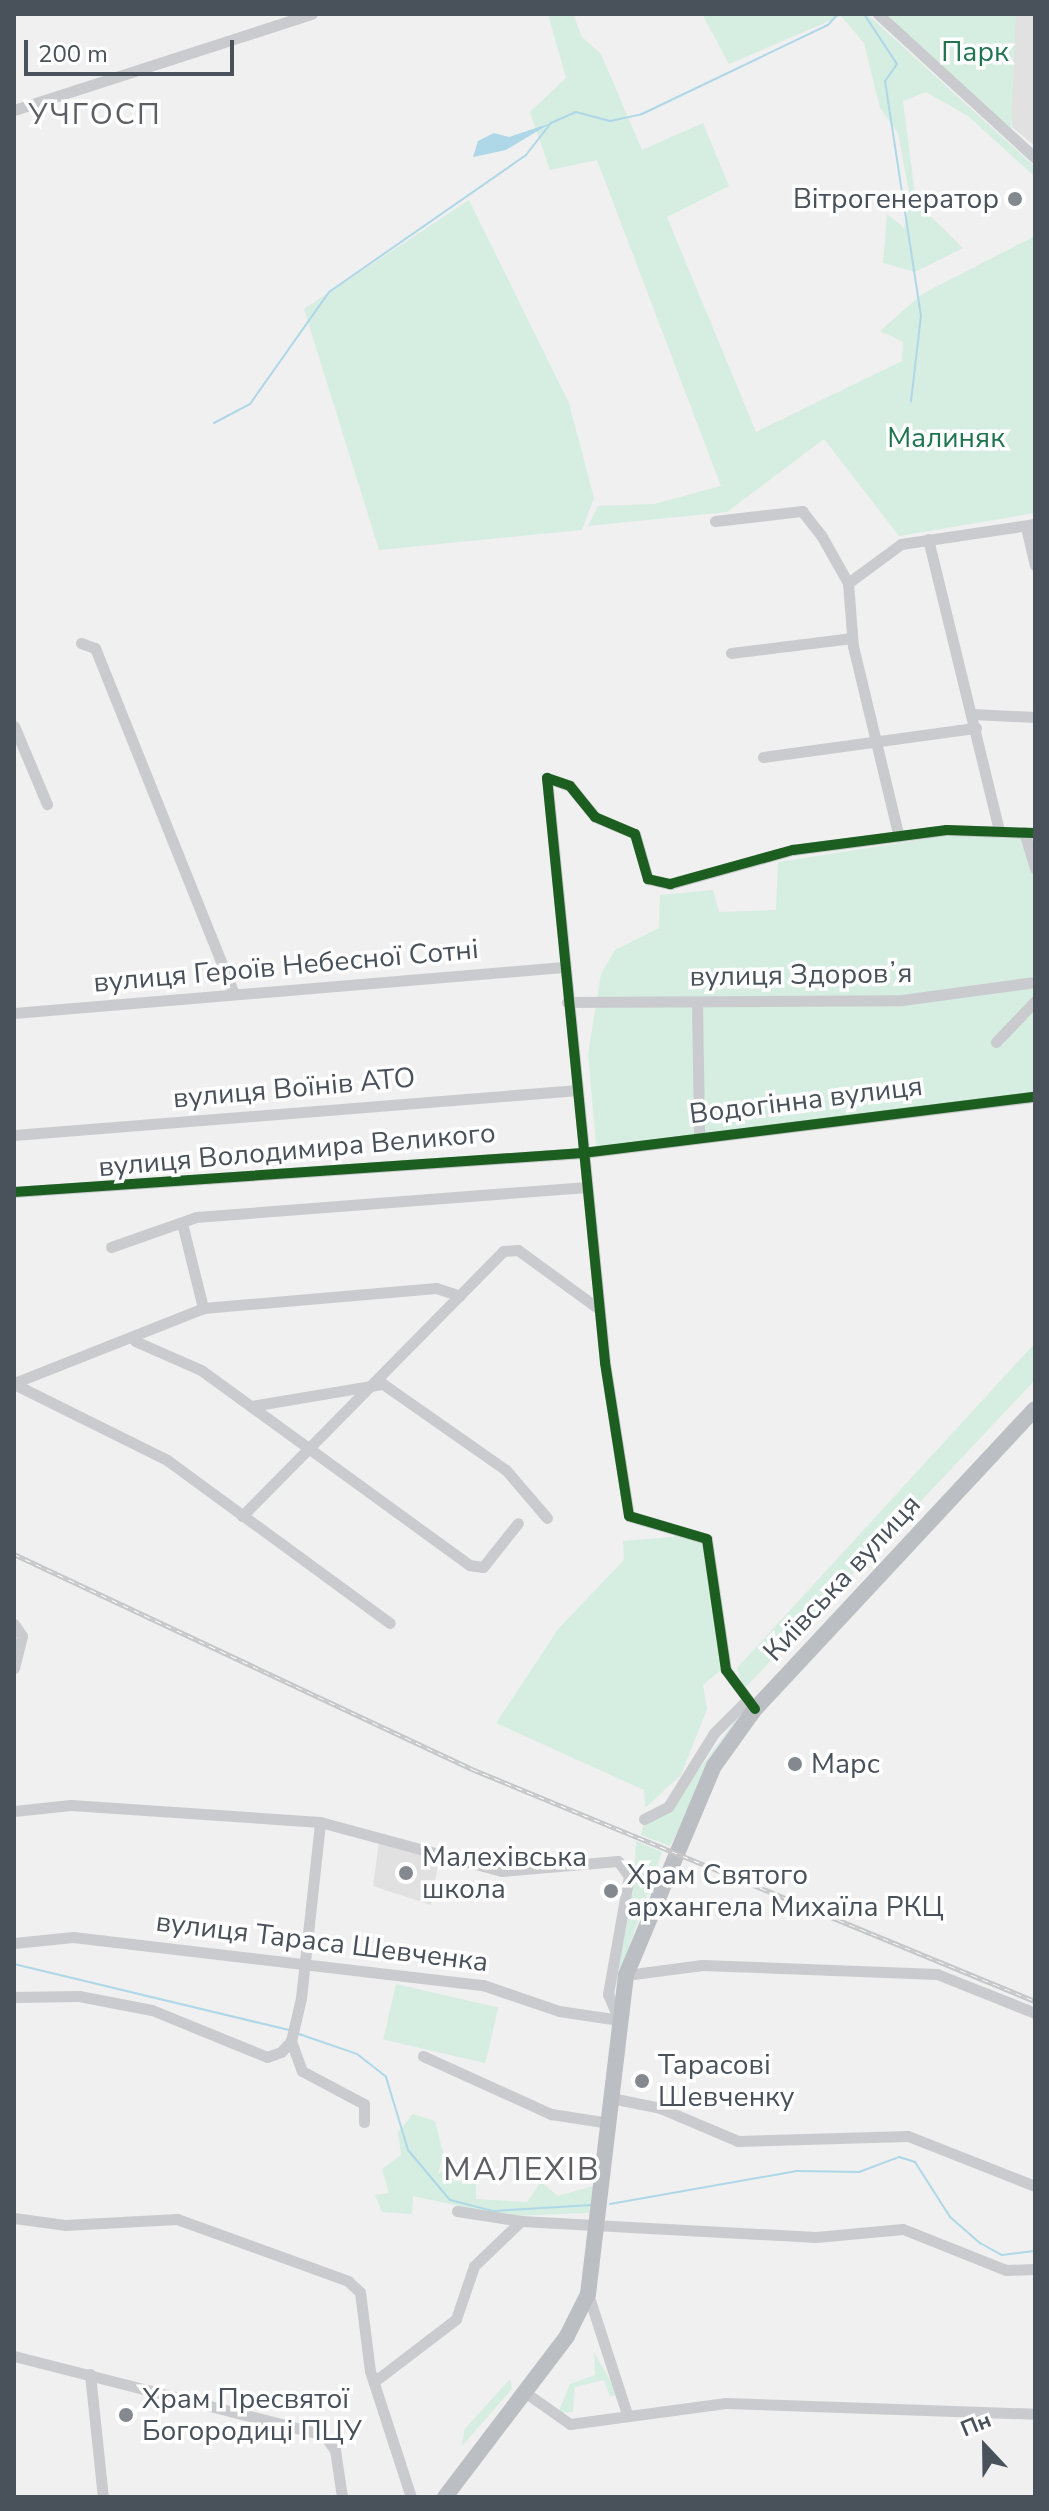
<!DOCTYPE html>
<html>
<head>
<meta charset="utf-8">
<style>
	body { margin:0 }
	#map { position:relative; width:1049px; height:2511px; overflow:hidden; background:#f0f0f0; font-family:"Nunito Sans",sans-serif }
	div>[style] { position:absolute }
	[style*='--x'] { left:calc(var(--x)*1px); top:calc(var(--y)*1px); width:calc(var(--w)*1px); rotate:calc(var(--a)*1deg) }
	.education>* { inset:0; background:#e2e1e1 }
	.green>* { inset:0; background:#d6ede1; transform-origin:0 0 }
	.water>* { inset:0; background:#aed7e8 }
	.stream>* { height:2px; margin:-1px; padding:0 1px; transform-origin:1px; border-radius:1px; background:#aed7e8 }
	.minor>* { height:11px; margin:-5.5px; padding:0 5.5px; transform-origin:5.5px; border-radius:5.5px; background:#cacbce }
	.highway>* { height:16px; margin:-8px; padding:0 8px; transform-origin:8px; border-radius:8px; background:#bbbfc4 }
	.rail>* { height:5px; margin-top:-2.5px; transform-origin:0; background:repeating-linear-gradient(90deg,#fff 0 6px,#c5c6c8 0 12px); box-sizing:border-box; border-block:2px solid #c5c6c8 }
	.cycleway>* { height:10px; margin:-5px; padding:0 5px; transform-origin:5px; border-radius:5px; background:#1b5e20 }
	.dots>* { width:22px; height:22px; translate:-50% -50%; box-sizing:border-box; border:4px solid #fff; border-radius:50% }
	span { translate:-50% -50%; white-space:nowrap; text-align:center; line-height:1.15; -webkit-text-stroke:7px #fff; paint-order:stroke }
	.park-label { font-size:28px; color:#207551 }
	.poi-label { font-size:28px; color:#49515a }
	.right { translate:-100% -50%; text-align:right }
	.left { translate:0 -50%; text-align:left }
	.street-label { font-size:28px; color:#49515a }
	.neighbourhood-label { font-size:30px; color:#5c5f63; letter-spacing:2px }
	.quarter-label { font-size:32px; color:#5c5f63; letter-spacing:2px }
	.frame { position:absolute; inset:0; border:16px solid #49515a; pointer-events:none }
	.north { position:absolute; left:945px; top:2407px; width:80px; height:80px; -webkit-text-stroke:6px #fff; paint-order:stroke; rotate:338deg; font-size:22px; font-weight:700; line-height:32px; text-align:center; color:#49515a }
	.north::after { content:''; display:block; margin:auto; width:28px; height:36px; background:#49515a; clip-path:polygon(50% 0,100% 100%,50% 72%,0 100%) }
	.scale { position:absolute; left:24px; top:40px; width:210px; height:36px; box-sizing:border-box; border:4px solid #49515a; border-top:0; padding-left:10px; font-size:24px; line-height:28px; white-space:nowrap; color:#49515a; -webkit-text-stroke:6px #fff; paint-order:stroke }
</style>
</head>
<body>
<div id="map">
	<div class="education">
		<div style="clip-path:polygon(1012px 14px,1035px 14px,1035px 146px,1012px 127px)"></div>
		<div style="clip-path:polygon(379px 1842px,439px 1859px,431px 1905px,373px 1886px)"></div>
	</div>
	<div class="green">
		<div style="clip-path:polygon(548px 14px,573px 14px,582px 37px,601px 54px,642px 150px,703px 123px,729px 186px,667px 217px,756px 432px,902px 361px,903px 342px,880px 331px,922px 294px,1035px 236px,1035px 513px,899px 536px,824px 439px,727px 512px,588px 526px,598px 506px,654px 504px,721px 486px,597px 160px,550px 170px,530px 112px,566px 78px)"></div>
		<div style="clip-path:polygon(702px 14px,867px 14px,1035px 167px,1035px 177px,968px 116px,926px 92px,903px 101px,916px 202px,963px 248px,915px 272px,883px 263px,887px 214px,904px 228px,910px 198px,898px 133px,880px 108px,864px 43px,841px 16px,729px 64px)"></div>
		<div style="clip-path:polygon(878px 14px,1016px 14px,1011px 138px)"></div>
		<div style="clip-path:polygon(469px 200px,569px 403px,594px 498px,582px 530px,379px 550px,304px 309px)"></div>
		<div style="clip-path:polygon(952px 835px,1035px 839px,1035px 1100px,597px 1156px,588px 1054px,601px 974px,615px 950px,659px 928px,660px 895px,713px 890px,719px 912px,776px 910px,778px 862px)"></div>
		<div style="clip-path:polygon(1035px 1343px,1035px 1380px,744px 1689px,737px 1668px)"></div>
		<div style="clip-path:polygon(694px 1535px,703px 1538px,722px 1669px,703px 1685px,707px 1709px,681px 1775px,645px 1808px,644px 1790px,496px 1723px,559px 1628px,624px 1560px,623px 1541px)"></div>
		<div style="clip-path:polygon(743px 1710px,670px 1846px,641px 1835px,644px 1821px,670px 1809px)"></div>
		<div style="clip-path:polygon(636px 1841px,662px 1852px,615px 1987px,634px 1884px)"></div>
		<div style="left:396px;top:1984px;width:105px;height:57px;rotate:13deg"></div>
		<div style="clip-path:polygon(413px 2114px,435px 2121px,443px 2153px,438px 2174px,452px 2166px,454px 2182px,476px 2179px,476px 2199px,527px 2202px,541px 2182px,558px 2196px,593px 2186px,590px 2213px,506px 2216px,413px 2196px,412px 2214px,382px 2212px,375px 2195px,389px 2193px,382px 2169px,401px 2155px,398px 2132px)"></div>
		<div style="clip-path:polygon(594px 2352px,619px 2396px,610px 2396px,604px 2380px,575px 2387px,573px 2412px,558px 2413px,570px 2384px,595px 2375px)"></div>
		<div style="clip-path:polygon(510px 2379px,512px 2389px,462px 2446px,464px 2430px)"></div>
	</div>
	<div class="water">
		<div style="clip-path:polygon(551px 123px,506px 150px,473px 157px,478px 141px,494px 133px,509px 137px)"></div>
	</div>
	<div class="stream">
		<div style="--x:864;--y:14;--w:60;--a:56.6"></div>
		<div style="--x:897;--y:64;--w:21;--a:125"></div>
		<div style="--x:885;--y:81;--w:237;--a:81.3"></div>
		<div style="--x:921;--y:315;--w:87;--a:96.6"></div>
		<div style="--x:214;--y:423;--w:41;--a:-27.8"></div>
		<div style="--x:250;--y:404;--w:137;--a:-54.8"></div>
		<div style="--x:329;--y:292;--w:240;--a:-34.8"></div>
		<div style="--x:526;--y:155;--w:41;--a:-52"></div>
		<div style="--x:551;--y:123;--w:27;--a:-24"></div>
		<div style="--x:576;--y:112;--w:35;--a:15"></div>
		<div style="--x:610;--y:121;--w:33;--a:-12"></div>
		<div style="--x:642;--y:114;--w:206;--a:-25.6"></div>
		<div style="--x:828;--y:25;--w:15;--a:-48"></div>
		<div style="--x:14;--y:1964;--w:282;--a:13.5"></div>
		<div style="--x:299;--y:2034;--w:61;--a:19"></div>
		<div style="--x:357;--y:2054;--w:37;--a:38"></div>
		<div style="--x:386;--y:2077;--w:76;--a:73.2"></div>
		<div style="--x:408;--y:2150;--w:65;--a:50"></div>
		<div style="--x:450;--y:2200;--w:44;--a:14.3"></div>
		<div style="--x:493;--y:2211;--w:99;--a:-3.5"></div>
		<div style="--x:610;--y:2204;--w:191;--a:-10"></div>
		<div style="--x:798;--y:2171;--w:61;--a:0.9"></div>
		<div style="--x:859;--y:2172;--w:43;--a:-20.6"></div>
		<div style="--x:899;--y:2157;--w:17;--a:17"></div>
		<div style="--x:915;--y:2162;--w:65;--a:57.5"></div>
		<div style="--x:950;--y:2217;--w:40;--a:41"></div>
		<div style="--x:980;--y:2243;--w:25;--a:29"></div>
		<div style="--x:1002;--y:2255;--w:33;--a:-7"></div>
	</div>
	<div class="minor">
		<div style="--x:878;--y:14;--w:213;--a:42.5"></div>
		<div style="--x:14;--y:110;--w:313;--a:-17.9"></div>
		<div style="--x:715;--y:521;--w:88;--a:-6.6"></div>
		<div style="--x:802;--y:511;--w:31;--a:52"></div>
		<div style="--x:821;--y:535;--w:55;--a:60.6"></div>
		<div style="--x:848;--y:583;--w:63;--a:85.5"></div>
		<div style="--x:853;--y:646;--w:196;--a:76.5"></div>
		<div style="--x:1026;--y:527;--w:39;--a:77"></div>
		<div style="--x:928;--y:539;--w:301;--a:76.3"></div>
		<div style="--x:848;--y:583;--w:66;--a:-36.3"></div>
		<div style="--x:901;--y:544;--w:135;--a:-8.5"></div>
		<div style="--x:81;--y:643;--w:15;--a:20"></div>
		<div style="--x:95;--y:648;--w:373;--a:68.1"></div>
		<div style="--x:731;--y:653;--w:122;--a:-7.1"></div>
		<div style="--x:973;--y:714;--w:62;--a:2.8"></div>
		<div style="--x:14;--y:726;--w:85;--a:67.1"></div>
		<div style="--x:763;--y:757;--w:215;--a:-7.8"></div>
		<div style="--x:1024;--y:832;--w:38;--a:73"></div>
		<div style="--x:567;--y:1002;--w:335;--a:-0.3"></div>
		<div style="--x:902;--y:1000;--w:134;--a:-7.7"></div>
		<div style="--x:697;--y:1002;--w:134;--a:89.1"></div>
		<div style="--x:14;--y:1013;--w:551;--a:-4.79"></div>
		<div style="--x:996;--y:1042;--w:57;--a:-46.4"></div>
		<div style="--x:14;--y:1135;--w:566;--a:-4.56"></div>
		<div style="--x:14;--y:1192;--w:570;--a:-3.92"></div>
		<div style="--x:583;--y:1153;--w:455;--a:-7.1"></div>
		<div style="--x:182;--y:1223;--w:88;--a:76.1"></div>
		<div style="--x:111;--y:1247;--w:90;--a:-19.4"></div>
		<div style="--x:196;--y:1217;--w:392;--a:-4.4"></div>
		<div style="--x:135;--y:1341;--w:72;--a:23.7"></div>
		<div style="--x:201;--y:1370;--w:331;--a:36"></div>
		<div style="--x:469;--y:1565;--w:14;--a:8"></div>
		<div style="--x:483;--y:1567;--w:56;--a:-51.5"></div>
		<div style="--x:14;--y:1383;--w:203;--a:-21.6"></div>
		<div style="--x:203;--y:1308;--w:234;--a:-4.9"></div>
		<div style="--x:436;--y:1288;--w:25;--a:18"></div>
		<div style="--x:14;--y:1384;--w:171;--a:26.4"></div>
		<div style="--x:167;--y:1460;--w:276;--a:36.2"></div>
		<div style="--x:251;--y:1406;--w:134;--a:-9.5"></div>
		<div style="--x:383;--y:1384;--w:150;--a:35"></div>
		<div style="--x:506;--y:1470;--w:63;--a:49.5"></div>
		<div style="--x:242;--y:1516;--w:372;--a:-45.4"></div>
		<div style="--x:503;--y:1251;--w:15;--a:-4"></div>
		<div style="--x:518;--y:1250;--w:100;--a:36.1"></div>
		<div style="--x:14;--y:1624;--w:14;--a:56"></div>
		<div style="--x:22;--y:1636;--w:33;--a:104"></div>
		<div style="--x:755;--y:1709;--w:49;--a:-126.6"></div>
		<div style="--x:726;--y:1670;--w:132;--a:-98.3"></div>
		<div style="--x:707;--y:1539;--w:81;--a:-163.6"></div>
		<div style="--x:629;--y:1516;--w:156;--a:-98.9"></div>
		<div style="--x:605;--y:1362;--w:587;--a:-95.67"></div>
		<div style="--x:547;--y:778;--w:24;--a:19"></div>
		<div style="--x:570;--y:786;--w:40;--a:51"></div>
		<div style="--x:595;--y:817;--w:43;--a:23"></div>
		<div style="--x:635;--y:834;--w:47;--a:73.9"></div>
		<div style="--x:648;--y:879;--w:23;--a:13"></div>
		<div style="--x:670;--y:884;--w:128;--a:-15.5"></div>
		<div style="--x:793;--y:850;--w:155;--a:-7.4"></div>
		<div style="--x:947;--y:830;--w:88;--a:2"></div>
		<div style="--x:14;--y:1811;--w:57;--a:-6"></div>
		<div style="--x:71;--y:1805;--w:250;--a:3.9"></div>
		<div style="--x:320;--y:1822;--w:188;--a:15.1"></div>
		<div style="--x:502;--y:1871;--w:116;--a:-4.9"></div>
		<div style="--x:618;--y:1861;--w:19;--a:54"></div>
		<div style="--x:629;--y:1876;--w:120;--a:100.1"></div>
		<div style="--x:608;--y:1994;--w:28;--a:67"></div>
		<div style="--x:644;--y:1819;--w:27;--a:-27"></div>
		<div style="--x:668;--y:1807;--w:87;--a:-58.1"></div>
		<div style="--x:714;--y:1733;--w:44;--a:-45"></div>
		<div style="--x:14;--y:1943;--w:59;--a:-5.8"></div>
		<div style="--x:73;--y:1937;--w:413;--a:6.7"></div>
		<div style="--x:483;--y:1985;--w:80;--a:18.9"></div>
		<div style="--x:559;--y:2011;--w:61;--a:8.5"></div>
		<div style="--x:626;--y:1975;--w:77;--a:-7.5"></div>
		<div style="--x:702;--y:1965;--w:235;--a:2.2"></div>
		<div style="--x:937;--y:1974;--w:105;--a:21.7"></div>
		<div style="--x:14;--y:1997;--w:65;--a:-0.9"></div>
		<div style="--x:79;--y:1996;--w:74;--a:10.9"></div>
		<div style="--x:152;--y:2010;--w:124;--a:22.2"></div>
		<div style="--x:267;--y:2057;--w:15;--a:-20"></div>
		<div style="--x:281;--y:2052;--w:15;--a:-48"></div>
		<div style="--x:291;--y:2041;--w:44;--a:-76.9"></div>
		<div style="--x:301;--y:1998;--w:177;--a:-83.8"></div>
		<div style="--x:291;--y:2041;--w:32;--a:70"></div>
		<div style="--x:302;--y:2071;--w:70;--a:28"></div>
		<div style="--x:364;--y:2104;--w:18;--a:90"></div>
		<div style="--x:423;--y:2056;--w:141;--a:24.4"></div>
		<div style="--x:551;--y:2114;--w:59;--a:8.8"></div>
		<div style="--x:611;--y:2098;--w:50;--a:11.5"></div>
		<div style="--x:660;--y:2108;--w:85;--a:22.9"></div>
		<div style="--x:738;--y:2141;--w:170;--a:-1.7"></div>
		<div style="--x:908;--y:2136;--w:136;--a:21.5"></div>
		<div style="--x:457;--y:2211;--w:65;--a:8.9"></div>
		<div style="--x:521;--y:2221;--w:295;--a:3.1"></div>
		<div style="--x:816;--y:2237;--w:87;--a:-5.3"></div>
		<div style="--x:903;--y:2229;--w:111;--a:21.7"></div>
		<div style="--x:1006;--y:2270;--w:29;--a:-2"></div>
		<div style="--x:14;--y:2218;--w:51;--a:7.8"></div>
		<div style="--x:65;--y:2225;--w:112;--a:-3.1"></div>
		<div style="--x:177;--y:2219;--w:182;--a:19.9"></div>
		<div style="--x:348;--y:2281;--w:16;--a:43"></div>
		<div style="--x:360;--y:2292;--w:80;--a:82.8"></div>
		<div style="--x:370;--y:2371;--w:133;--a:72"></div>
		<div style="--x:588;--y:2294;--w:126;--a:72"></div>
		<div style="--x:14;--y:2356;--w:320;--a:14.3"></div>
		<div style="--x:324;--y:2435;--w:19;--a:54"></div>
		<div style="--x:335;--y:2450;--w:48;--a:81.5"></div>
		<div style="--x:90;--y:2374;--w:124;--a:84"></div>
		<div style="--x:375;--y:2381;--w:102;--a:-37.4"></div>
		<div style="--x:456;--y:2319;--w:56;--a:-71.2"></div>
		<div style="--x:474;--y:2266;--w:65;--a:-43.8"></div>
		<div style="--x:526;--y:2393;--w:54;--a:35.2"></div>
		<div style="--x:570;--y:2424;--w:157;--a:-7.7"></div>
		<div style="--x:726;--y:2403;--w:309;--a:2"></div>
	</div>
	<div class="highway">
		<div style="--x:445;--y:2497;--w:202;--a:-52.8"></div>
		<div style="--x:567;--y:2336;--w:47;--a:-63.4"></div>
		<div style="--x:588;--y:2294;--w:321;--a:-83.2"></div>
		<div style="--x:626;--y:1975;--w:227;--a:-67.2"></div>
		<div style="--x:714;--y:1766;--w:70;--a:-54.3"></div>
		<div style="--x:755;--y:1709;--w:410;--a:-47"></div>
	</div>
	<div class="rail">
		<div style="--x:14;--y:1554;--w:506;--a:25.15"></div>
		<div style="--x:472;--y:1769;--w:609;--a:22.4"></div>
	</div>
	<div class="cycleway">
		<div style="--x:14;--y:1192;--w:570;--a:-3.92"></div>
		<div style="--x:583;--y:1153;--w:455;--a:-7.1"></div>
		<div style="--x:755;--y:1709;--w:49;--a:-126.6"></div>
		<div style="--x:726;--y:1670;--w:132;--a:-98.3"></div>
		<div style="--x:707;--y:1539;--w:81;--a:-163.6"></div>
		<div style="--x:629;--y:1516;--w:156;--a:-98.9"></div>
		<div style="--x:605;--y:1362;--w:587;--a:-95.67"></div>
		<div style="--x:547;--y:778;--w:24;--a:19"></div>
		<div style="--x:570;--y:786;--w:40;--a:51"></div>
		<div style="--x:595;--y:817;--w:43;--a:23"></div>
		<div style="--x:635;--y:834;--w:47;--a:73.9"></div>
		<div style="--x:648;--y:879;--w:23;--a:13"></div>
		<div style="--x:670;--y:884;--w:128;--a:-15.5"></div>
		<div style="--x:793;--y:850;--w:155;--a:-7.4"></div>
		<div style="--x:947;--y:830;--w:88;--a:2"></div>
	</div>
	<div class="dots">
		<div style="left:1015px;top:199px;background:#83898e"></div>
		<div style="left:795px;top:1764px;background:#83898e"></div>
		<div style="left:406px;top:1873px;background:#83898e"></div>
		<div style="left:611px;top:1891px;background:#83898e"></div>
		<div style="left:642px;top:2081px;background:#83898e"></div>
		<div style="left:126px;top:2415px;background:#83898e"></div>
	</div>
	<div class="park-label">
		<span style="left:975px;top:52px">Парк</span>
		<span style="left:946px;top:438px">Малиняк</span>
	</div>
	<div class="poi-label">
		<span class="right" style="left:999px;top:199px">Вітрогенератор</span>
		<span class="left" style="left:811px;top:1764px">Марс</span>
		<span class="left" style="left:422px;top:1873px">Малехівська<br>школа</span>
		<span class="left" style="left:627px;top:1891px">Храм Святого<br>архангела Михаїла РКЦ</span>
		<span class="left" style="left:658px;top:2081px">Тарасові<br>Шевченку</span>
		<span class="left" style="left:142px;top:2415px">Храм Пресвятої<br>Богородиці ПЦУ</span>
	</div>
	<div class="street-label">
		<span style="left:286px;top:966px;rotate:-5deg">вулиця Героїв Небесної Сотні</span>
		<span style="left:801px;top:975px;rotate:-1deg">вулиця Здоровʼя</span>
		<span style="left:294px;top:1088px;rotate:-5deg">вулиця Воїнів АТО</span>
		<span style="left:806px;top:1100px;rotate:-7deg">Водогінна вулиця</span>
		<span style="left:297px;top:1150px;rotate:-5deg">вулиця Володимира Великого</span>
		<span style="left:842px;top:1578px;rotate:-47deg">Київська вулиця</span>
		<span style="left:322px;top:1942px;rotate:7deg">вулиця Тараса Шевченка</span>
	</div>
	<div class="neighbourhood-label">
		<span style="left:95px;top:115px">УЧГОСП</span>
	</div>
	<div class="quarter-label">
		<span style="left:522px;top:2170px">МАЛЕХІВ</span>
	</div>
	<div class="frame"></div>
	<div class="north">Пн</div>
	<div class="scale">200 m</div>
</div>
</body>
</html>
